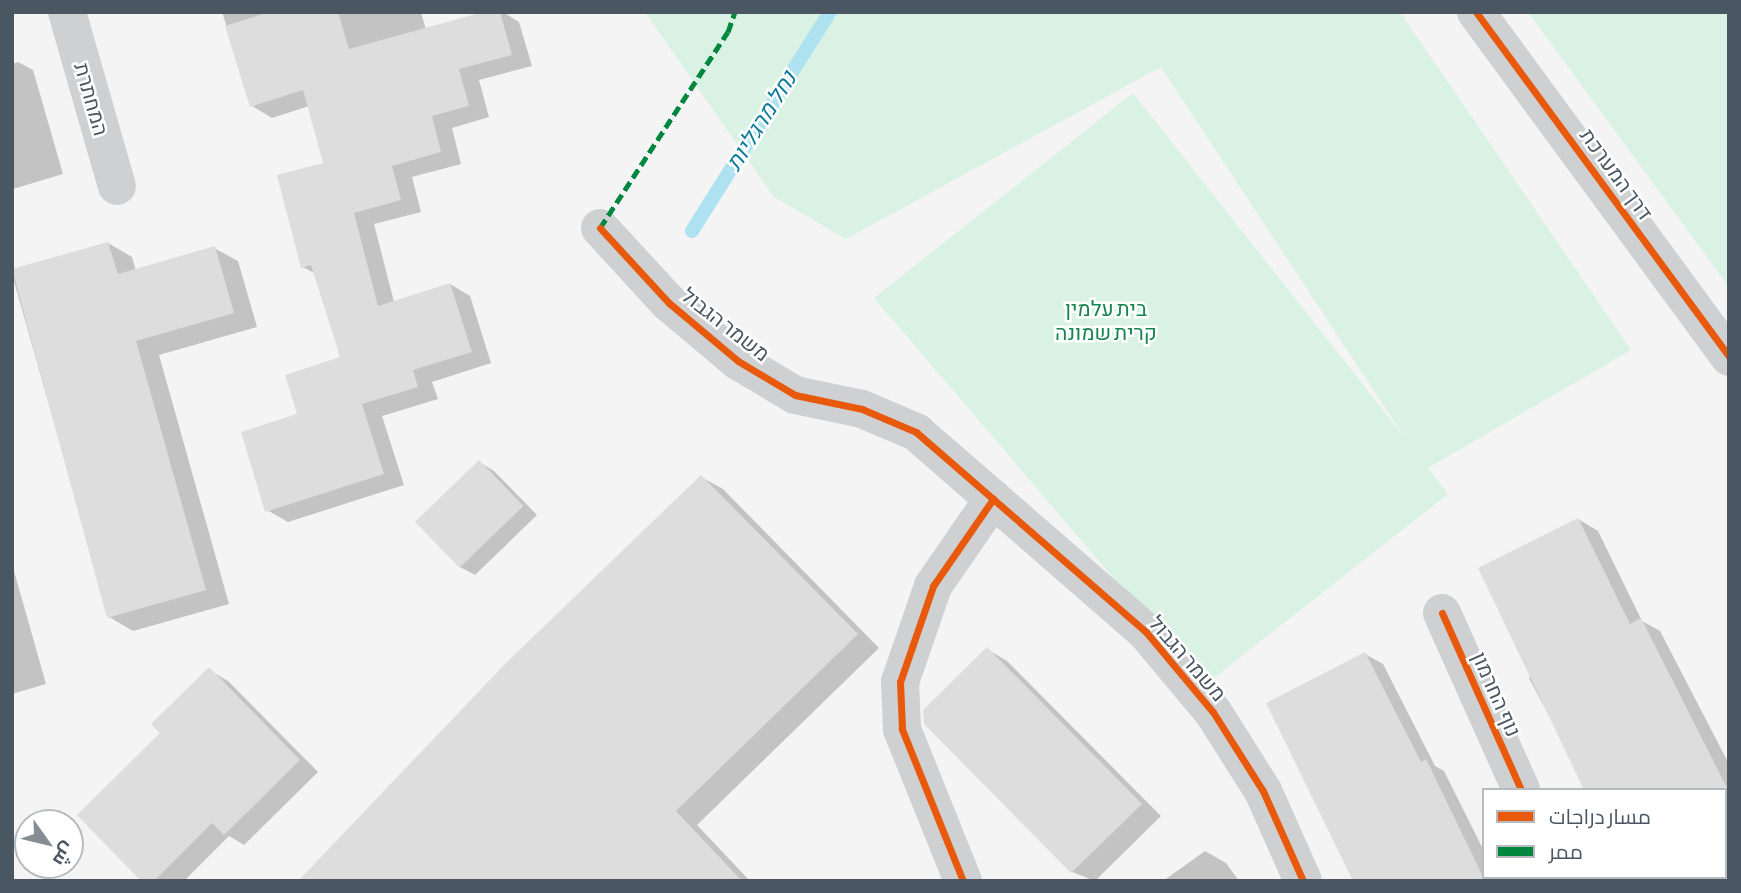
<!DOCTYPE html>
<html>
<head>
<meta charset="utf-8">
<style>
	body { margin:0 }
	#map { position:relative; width:1741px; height:893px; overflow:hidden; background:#f4f4f4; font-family:"Asap Condensed",Cairo,Heebo,sans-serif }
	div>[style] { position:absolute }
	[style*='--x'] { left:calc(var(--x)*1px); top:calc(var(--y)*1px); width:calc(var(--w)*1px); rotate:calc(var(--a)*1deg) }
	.green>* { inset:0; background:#d9f2e3 }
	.shadow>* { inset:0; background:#0003 }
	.stream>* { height:14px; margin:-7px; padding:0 7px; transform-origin:7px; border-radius:7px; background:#aee2f0 }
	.building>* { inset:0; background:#ddddde; transform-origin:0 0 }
	.minor>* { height:38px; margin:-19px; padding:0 19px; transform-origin:19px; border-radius:19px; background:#ced0d2 }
	.quiet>* { height:5px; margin-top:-2.5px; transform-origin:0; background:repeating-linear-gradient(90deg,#00873e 0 10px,transparent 0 15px) }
	.cycleway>* { height:7px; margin:-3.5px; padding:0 3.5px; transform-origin:3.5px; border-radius:3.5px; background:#e8590c }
	span { translate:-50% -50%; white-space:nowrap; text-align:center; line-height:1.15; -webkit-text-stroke:5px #fff; paint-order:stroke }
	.street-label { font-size:21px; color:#4a5661 }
	.park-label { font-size:21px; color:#17864f }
	.water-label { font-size:23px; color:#0c7c9b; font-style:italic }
	.frame { position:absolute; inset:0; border:14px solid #4a5661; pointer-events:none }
	.legend { position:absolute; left:1482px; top:788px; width:245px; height:91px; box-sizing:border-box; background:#fff; border:2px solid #b7bbc0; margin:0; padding:9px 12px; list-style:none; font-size:21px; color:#4a5661 }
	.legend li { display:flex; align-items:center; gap:14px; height:35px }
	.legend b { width:35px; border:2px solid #b7bbc0 }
	.north { position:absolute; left:14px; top:809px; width:70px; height:70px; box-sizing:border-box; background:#fff; border:2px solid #b7bbc0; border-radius:50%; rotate:124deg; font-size:19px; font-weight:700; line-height:28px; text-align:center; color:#4a5661 }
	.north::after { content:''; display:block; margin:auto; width:24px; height:32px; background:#868d94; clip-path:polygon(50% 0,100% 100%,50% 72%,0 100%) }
</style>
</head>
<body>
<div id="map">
	<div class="green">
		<div style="clip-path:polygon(645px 12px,1400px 12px,1631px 350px,1428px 468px,1448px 494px,1205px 685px,874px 298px,1133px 93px,1405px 438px,1161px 67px,846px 239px,774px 197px)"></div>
		<div style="clip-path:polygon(1528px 12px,1729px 12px,1729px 287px)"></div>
	</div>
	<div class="shadow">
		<div style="clip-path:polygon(222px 12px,421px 12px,426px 30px,503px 12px,519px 22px,532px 66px,479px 80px,489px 117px,452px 128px,461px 164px,412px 177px,421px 212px,374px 224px,394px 302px,450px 284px,470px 296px,491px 363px,432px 382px,438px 399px,382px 416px,404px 485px,288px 522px,267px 510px,343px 359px,316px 274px,303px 267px,325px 164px,309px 106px,272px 118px,252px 106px)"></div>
		<div style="clip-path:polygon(18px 62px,33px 70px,63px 174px,13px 189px,12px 64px)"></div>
		<div style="clip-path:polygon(108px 243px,132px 257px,136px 271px,214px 248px,238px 261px,257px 327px,159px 355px,229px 604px,133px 631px,109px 617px,12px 274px)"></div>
		<div style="clip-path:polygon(479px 462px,494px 471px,537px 515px,475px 575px,460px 567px)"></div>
		<div style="clip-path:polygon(701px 477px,723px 489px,879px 648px,697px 825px,750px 881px,300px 881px)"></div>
		<div style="clip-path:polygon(1578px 519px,1598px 531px,1642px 621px,1660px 631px,1729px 764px,1729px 881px,1635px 881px,1634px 877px,1725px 877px,1725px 790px,1588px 790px,1529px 678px)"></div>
		<div style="clip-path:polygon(12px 564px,46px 684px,12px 694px)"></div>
		<div style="clip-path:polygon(987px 649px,1007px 661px,1161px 816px,1095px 881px,1072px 872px)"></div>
		<div style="clip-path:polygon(1365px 654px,1383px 664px,1435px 766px,1444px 771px,1484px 851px,1484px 877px,1499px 881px,1355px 881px)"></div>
		<div style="clip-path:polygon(209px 670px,228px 681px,318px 772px,244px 845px,229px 836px,184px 881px,143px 881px)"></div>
		<div style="clip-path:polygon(1205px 851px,1226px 863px,1239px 881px,1163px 881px)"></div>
	</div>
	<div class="stream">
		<div style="--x:692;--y:231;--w:259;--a:-57.8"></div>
	</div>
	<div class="building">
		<div style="clip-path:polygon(269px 12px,338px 12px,349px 49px,483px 12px,500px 12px,512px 55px,459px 69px,469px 106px,432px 116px,441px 152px,392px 166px,401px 200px,354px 213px,378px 306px,450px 283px,472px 352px,413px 370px,418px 387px,362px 404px,384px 474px,265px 512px,241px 432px,297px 414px,285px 375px,340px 357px,311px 265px,301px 268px,277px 175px,323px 163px,303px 90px,250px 107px,225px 26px)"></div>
		<div style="clip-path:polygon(108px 242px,118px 274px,215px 246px,234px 313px,136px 341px,206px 590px,107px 618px,12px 269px)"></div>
		<div style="left:479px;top:460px;width:64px;height:89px;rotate:46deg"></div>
		<div style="clip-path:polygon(701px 475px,858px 634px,676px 811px,742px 881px,298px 881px,506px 663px)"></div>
		<div style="clip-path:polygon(1578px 518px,1630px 624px,1641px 618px,1728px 790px,1584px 790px,1478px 568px)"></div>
		<div style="clip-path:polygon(987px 647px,1142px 804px,1071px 873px,924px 724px,923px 710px)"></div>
		<div style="clip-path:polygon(1365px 652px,1421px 762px,1426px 759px,1485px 881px,1353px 881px,1266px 703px)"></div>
		<div style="clip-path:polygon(209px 667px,300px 760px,224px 835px,212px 823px,154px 881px,141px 881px,77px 815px,160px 733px,151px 724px)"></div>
	</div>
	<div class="minor">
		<div style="--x:67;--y:12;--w:181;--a:74"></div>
		<div style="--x:1476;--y:12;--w:428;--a:53.7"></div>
		<div style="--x:600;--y:228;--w:102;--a:47.4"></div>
		<div style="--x:669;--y:303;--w:90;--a:40"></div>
		<div style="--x:738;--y:361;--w:66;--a:30.8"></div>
		<div style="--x:795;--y:395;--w:68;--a:11.8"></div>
		<div style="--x:862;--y:409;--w:59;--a:23.1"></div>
		<div style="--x:916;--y:432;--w:305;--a:41"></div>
		<div style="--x:1146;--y:632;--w:104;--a:50.1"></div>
		<div style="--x:1213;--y:712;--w:93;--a:57.7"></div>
		<div style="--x:1263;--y:791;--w:98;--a:66"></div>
		<div style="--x:1442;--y:613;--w:194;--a:65.9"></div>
		<div style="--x:1561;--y:877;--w:4;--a:63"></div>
		<div style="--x:963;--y:881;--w:164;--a:-111.9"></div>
		<div style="--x:902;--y:729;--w:47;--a:-92.4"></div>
		<div style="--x:900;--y:682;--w:102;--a:-71"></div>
		<div style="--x:933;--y:586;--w:106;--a:-55.4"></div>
	</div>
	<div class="quiet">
		<div style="--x:600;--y:228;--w:234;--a:-56.9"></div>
		<div style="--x:728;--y:32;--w:21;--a:-71"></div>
	</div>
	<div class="cycleway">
		<div style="--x:1476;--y:12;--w:428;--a:53.7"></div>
		<div style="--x:600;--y:228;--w:102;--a:47.4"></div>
		<div style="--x:669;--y:303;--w:90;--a:40"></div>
		<div style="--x:738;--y:361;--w:66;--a:30.8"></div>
		<div style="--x:795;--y:395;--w:68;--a:11.8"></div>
		<div style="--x:862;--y:409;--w:59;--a:23.1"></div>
		<div style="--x:916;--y:432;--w:305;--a:41"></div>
		<div style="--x:1146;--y:632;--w:104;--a:50.1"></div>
		<div style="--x:1213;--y:712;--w:93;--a:57.7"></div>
		<div style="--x:1263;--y:791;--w:98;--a:66"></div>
		<div style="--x:1442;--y:613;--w:194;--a:65.9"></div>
		<div style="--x:963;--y:881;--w:164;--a:-111.9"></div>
		<div style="--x:902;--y:729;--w:47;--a:-92.4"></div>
		<div style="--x:900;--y:682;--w:102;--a:-71"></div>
		<div style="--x:933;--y:586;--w:106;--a:-55.4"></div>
	</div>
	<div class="street-label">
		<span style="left:92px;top:99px;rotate:74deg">המחתרת</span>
		<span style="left:1617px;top:174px;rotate:54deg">דרך המערכת</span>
		<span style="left:726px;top:324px;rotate:38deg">משמר הגבול</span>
		<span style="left:1188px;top:658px;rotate:49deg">משמר הגבול</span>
		<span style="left:1497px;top:694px;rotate:66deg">נוף החרמון</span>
	</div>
	<div class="park-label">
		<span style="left:1106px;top:320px">בית עלמין<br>קרית שמונה</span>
	</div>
	<div class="water-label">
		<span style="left:761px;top:121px;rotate:-58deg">נחל מרגליות</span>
	</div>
	<div class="frame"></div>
	<ul class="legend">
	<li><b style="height:9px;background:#e8590c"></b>مسار دراجات</li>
	<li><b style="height:9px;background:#00873e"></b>ممر</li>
	</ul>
	<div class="north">ش</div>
</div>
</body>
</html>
